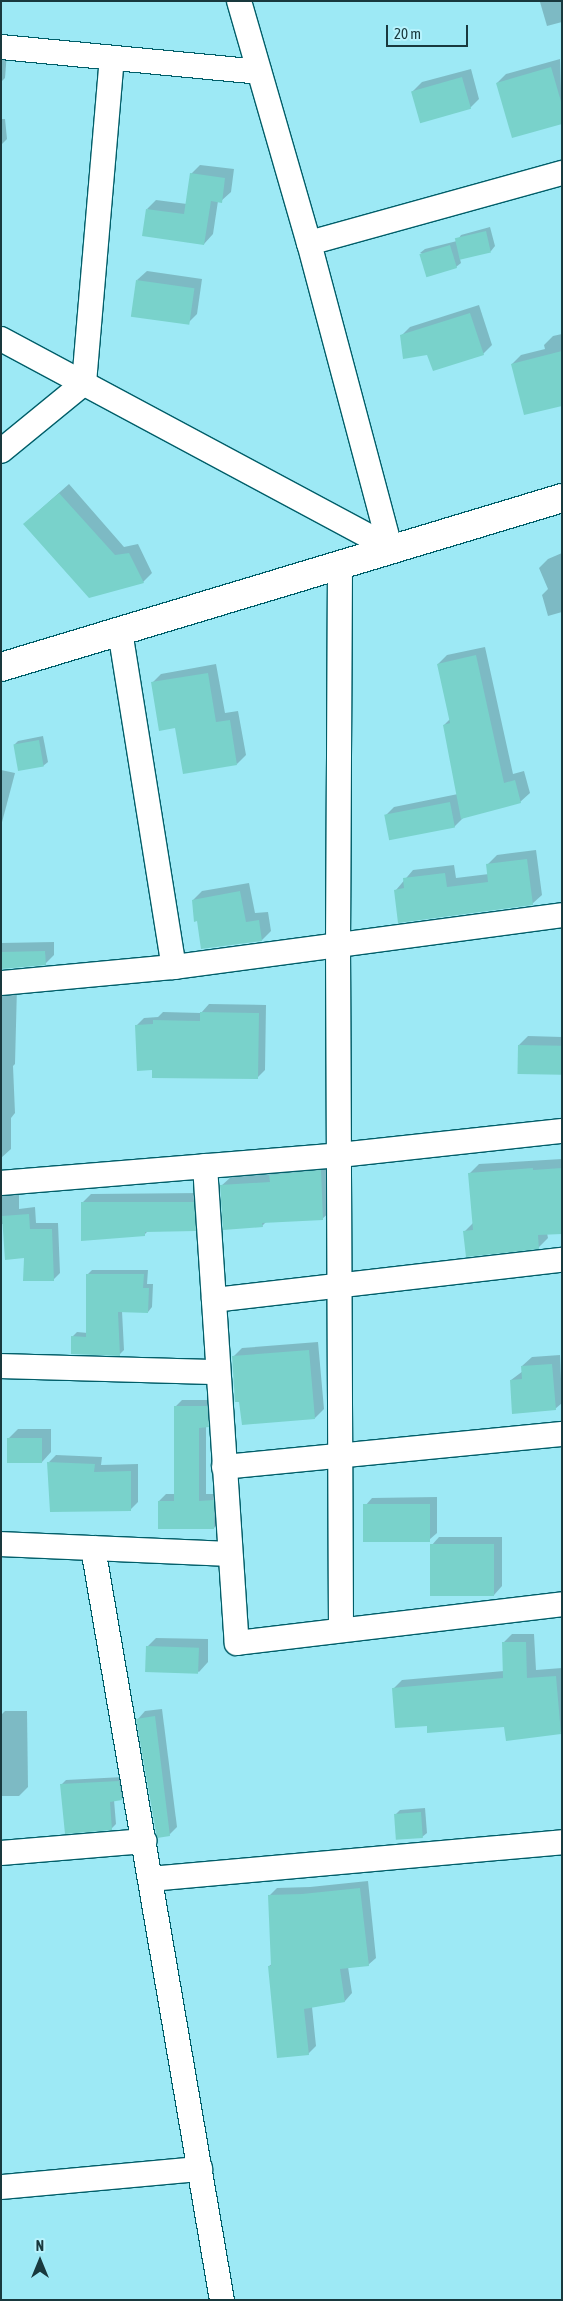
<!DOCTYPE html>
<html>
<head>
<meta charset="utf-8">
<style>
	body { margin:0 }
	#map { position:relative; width:563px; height:2301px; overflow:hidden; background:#9de9f5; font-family:"Asap Condensed",sans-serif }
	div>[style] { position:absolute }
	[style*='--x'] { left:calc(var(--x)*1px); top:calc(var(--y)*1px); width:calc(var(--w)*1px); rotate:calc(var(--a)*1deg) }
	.shadow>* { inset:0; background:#0003 }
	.building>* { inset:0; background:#79d2cb; transform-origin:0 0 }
	.roads { filter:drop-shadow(1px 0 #005e69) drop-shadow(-1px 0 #005e69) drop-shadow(0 1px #005e69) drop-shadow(0 -1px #005e69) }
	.street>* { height:24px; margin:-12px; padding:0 12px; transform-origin:12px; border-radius:12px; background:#fff }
	.secondary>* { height:28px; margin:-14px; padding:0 14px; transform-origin:14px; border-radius:14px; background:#fff }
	span { translate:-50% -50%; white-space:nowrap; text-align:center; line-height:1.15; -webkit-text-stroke:4.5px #b8f3fd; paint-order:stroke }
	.frame { position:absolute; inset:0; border:2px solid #19393e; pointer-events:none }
	.north { position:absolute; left:15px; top:2236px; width:50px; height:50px; -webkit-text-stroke:4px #b8f3fd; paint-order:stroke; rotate:0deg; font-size:14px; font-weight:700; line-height:20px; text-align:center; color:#19393e }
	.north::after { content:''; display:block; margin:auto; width:18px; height:22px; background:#19393e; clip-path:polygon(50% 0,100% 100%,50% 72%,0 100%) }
	.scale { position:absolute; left:386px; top:25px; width:82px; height:22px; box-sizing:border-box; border:2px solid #19393e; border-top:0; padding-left:6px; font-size:15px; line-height:18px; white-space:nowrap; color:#19393e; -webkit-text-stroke:4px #b8f3fd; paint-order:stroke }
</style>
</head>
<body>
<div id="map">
	<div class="shadow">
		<div style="clip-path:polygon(562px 1px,562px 22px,547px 26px,540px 2px)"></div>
		<div style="clip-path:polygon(1px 51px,7px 52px,5px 78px,1px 82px)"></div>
		<div style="clip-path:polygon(560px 59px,562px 123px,497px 83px,506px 74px)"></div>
		<div style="clip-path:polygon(471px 69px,479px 99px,470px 108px,412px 92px,422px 82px)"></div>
		<div style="clip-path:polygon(1px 119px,5px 119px,7px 139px,1px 145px)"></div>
		<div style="clip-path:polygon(200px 165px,234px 169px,231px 192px,221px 201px,218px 201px,213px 234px,204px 244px,147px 209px,156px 200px,187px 204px,191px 174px)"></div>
		<div style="clip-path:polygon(490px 227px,495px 246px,491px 251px,460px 259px,461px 263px,456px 267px,420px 253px,425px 249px,457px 241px,461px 235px)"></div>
		<div style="clip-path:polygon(147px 271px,202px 279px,197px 314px,188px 323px,137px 280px)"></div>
		<div style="clip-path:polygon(479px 305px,492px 345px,483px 354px,428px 354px,401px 336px,410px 327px)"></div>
		<div style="clip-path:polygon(562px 334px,562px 404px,512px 364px,521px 355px,545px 349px,544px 345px,553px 336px)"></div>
		<div style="clip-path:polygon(69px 484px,124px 547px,138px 544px,152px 573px,143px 582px,34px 515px)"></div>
		<div style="clip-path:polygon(562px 553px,562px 612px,548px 616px,542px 595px,548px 589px,539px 568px,548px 559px)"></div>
		<div style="clip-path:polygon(485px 647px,513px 774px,524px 771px,530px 793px,520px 802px,464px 817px,454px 827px,385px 816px,394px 807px,458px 794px,444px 725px,450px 719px,438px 664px,447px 655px)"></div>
		<div style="clip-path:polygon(216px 664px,225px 713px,238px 711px,246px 755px,237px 764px,176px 727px,152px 683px,161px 674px)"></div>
		<div style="clip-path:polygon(43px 736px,48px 762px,43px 766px,14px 745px,18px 741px)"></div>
		<div style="clip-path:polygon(1px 770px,15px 773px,1px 826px)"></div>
		<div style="clip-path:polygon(536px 850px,542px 895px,532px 904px,396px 890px,413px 870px,454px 865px,456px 878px,489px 874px,488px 864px,497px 855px)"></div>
		<div style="clip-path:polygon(249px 883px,255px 913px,268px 912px,271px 931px,262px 940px,193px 900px,202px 891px)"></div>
		<div style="clip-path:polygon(54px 942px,54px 955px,45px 964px,1px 968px,1px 943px)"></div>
		<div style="clip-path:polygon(1px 984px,17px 987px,15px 1064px,13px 1066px,15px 1113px,11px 1118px,11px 1149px,1px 1158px)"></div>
		<div style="clip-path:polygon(209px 1004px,266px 1005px,265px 1070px,257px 1078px,154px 1069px,136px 1026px,144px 1018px,158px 1017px,163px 1012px,201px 1013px)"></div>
		<div style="clip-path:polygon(528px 1036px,562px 1037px,562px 1073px,519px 1045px)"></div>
		<div style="clip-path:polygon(562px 1159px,562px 1232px,547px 1233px,548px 1238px,538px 1248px,464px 1232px,474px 1222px,470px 1173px,479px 1164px)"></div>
		<div style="clip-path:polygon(329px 1162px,332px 1210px,322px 1219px,267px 1221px,262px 1226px,221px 1186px,231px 1177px,272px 1174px,280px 1166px)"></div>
		<div style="clip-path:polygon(202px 1193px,204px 1221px,195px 1230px,148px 1231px,144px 1235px,82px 1203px,91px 1194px)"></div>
		<div style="clip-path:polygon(1px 1194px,19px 1194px,19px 1209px,35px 1207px,36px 1223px,58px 1223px,60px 1273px,53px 1280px,25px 1257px,4px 1224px,1px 1224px)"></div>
		<div style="clip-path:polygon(92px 1270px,148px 1270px,147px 1284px,153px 1284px,152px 1307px,148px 1312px,122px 1311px,124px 1350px,120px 1354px,72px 1337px,77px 1332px,88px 1333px,88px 1274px)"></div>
		<div style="clip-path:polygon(318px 1342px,324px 1409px,315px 1418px,233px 1357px,242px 1348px)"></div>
		<div style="clip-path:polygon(560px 1355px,562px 1403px,555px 1409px,511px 1380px,523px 1371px,522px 1366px,532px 1357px)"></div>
		<div style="clip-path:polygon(182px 1400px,214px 1400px,215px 1419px,206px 1426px,206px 1494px,220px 1494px,221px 1520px,214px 1528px,159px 1501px,166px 1494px,175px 1494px,175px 1407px)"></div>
		<div style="clip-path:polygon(18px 1429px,51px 1429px,51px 1452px,42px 1462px,9px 1438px)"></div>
		<div style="clip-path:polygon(56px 1455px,102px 1457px,101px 1465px,138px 1464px,138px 1502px,131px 1509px,49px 1462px)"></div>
		<div style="clip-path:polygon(437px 1497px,437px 1533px,429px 1540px,365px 1506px,372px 1498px)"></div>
		<div style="clip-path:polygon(439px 1537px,502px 1537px,502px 1586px,494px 1595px,431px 1546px)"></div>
		<div style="clip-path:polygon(512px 1634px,534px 1634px,536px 1670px,562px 1668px,561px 1732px,505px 1725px,428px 1724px,393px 1689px,402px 1680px,504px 1671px,503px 1643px)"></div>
		<div style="clip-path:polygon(156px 1638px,208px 1639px,208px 1662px,199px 1672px,147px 1647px)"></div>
		<div style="clip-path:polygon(162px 1709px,177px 1827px,169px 1835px,138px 1719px,145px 1711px)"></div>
		<div style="clip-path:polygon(5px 1711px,27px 1711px,28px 1787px,19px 1796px,1px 1796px,1px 1715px)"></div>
		<div style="clip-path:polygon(123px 1777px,126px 1795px,122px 1799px,114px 1800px,116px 1824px,111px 1829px,62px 1784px,66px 1780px)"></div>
		<div style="clip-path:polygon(425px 1808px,427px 1833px,422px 1837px,395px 1815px,400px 1810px)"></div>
		<div style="clip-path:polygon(368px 1881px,376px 1958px,368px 1965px,348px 1967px,352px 1993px,345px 2001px,312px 2007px,316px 2046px,308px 2054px,269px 1966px,272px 1964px,269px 1896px,277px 1888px,310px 1887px)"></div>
	</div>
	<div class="building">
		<div style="clip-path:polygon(551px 67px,562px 105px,562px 124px,512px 138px,496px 83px)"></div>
		<div style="left:462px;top:77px;width:33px;height:53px;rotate:74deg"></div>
		<div style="clip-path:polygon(190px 173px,225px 178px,222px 203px,211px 201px,204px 245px,142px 236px,146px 209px,184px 214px)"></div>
		<div style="left:486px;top:231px;width:22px;height:32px;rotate:77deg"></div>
		<div style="left:450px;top:245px;width:24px;height:32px;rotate:73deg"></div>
		<div style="left:136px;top:280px;width:59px;height:37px;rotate:8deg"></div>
		<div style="clip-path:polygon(470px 313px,484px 355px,433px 371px,427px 355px,403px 359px,400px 335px)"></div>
		<div style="clip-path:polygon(562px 351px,562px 406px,524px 415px,511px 364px)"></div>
		<div style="clip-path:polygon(59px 493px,115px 555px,129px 553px,144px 583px,89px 598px,23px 524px)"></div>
		<div style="clip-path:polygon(476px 655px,504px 783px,515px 780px,521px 803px,461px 819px,443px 725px,450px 723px,437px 664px)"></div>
		<div style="clip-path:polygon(208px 673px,216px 722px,230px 720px,237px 765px,183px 774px,175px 728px,159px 731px,151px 682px)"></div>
		<div style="left:39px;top:740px;width:27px;height:26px;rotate:80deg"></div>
		<div style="left:450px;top:802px;width:26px;height:67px;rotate:79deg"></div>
		<div style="clip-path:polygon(527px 859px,533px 905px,398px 923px,394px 890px,404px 888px,403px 878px,445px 873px,447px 887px,488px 882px,486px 864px)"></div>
		<div style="clip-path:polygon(240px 891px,246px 922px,259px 920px,262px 941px,201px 949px,197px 921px,194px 922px,192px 900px)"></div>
		<div style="clip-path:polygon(45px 951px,46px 965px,1px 969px,1px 952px)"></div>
		<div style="clip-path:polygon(200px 1012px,259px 1013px,258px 1079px,152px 1078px,152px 1070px,137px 1071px,135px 1025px,153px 1024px,153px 1020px,200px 1021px)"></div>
		<div style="left:518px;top:1045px;width:44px;height:29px;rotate:1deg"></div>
		<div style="clip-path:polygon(533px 1168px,533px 1170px,562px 1168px,562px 1234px,538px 1235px,539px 1249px,466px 1257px,463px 1231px,473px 1230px,468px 1173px)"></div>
		<div style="clip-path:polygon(321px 1170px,323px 1220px,262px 1223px,263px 1227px,223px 1230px,220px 1185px,270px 1182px,269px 1175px)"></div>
		<div style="clip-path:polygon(81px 1202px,194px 1202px,196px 1231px,145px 1232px,145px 1236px,81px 1241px)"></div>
		<div style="clip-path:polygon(29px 1214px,30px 1229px,52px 1229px,54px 1281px,23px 1281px,24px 1258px,5px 1260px,2px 1216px)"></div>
		<div style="clip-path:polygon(86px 1274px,144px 1274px,143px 1288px,149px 1288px,148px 1313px,118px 1312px,120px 1356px,71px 1354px,71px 1336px,86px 1337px)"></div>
		<div style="clip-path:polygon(309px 1350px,315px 1419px,242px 1425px,239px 1402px,235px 1402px,232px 1356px)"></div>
		<div style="clip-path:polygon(552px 1364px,556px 1410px,512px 1414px,510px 1380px,522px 1379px,521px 1366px)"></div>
		<div style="clip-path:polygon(174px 1406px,207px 1406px,209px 1427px,199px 1428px,199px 1501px,214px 1500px,214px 1529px,158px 1529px,158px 1501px,174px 1501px)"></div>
		<div style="left:7px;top:1438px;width:35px;height:25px"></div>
		<div style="clip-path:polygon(47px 1462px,95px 1464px,94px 1472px,131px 1471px,131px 1511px,50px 1512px)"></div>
		<div style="left:430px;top:1504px;width:38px;height:67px;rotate:90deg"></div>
		<div style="left:494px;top:1544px;width:52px;height:64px;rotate:90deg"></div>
		<div style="clip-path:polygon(502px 1642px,526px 1642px,527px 1678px,556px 1676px,561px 1734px,506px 1741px,504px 1727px,427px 1733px,427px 1726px,395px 1728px,392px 1688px,503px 1678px)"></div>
		<div style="left:146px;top:1646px;width:53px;height:26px;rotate:2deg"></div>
		<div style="clip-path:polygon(155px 1716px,170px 1836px,157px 1838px,136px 1719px)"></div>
		<div style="clip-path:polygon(119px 1781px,122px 1800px,110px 1802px,112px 1830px,65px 1834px,60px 1784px)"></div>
		<div style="left:421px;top:1812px;width:26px;height:27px;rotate:86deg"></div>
		<div style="clip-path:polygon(360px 1888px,369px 1966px,340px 1969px,345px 2002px,304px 2009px,309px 2055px,277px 2058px,268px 1966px,271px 1966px,268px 1895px,302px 1894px)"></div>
	</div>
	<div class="roads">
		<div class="street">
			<div style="--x:239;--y:1;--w:252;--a:73.9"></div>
			<div style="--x:309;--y:243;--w:316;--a:75.1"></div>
			<div style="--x:1;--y:47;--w:259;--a:5.5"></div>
			<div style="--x:309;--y:243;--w:263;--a:-15.5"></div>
			<div style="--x:1;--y:339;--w:442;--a:28.2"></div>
			<div style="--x:1;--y:451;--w:107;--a:-39.3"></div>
			<div style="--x:84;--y:383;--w:326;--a:-85.1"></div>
			<div style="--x:340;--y:566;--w:378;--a:90.3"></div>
			<div style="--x:338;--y:944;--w:686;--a:89.75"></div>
			<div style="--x:120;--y:631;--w:340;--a:80.9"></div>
			<div style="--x:1;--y:983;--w:174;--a:-5.3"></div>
			<div style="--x:174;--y:967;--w:391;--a:-7.6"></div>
			<div style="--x:205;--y:1166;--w:478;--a:86.2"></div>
			<div style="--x:237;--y:1643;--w:327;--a:-6.8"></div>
			<div style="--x:1;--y:1183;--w:340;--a:-4.7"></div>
			<div style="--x:340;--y:1155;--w:223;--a:-6.2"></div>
			<div style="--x:214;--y:1300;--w:350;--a:-6.6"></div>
			<div style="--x:1;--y:1366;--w:217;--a:1.6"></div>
			<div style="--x:224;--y:1467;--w:340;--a:-5.6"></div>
			<div style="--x:1;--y:1544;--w:229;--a:2.5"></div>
			<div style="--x:93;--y:1548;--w:763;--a:80.27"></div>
			<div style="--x:1;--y:1853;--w:144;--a:-4.8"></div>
			<div style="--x:150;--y:1879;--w:414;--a:-5.1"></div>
			<div style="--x:1;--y:2187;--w:200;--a:-5.2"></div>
		</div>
		<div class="secondary">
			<div style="--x:1;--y:667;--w:586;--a:-16.76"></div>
		</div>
	</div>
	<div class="frame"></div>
	<div class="north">N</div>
	<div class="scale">20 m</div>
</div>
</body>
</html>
